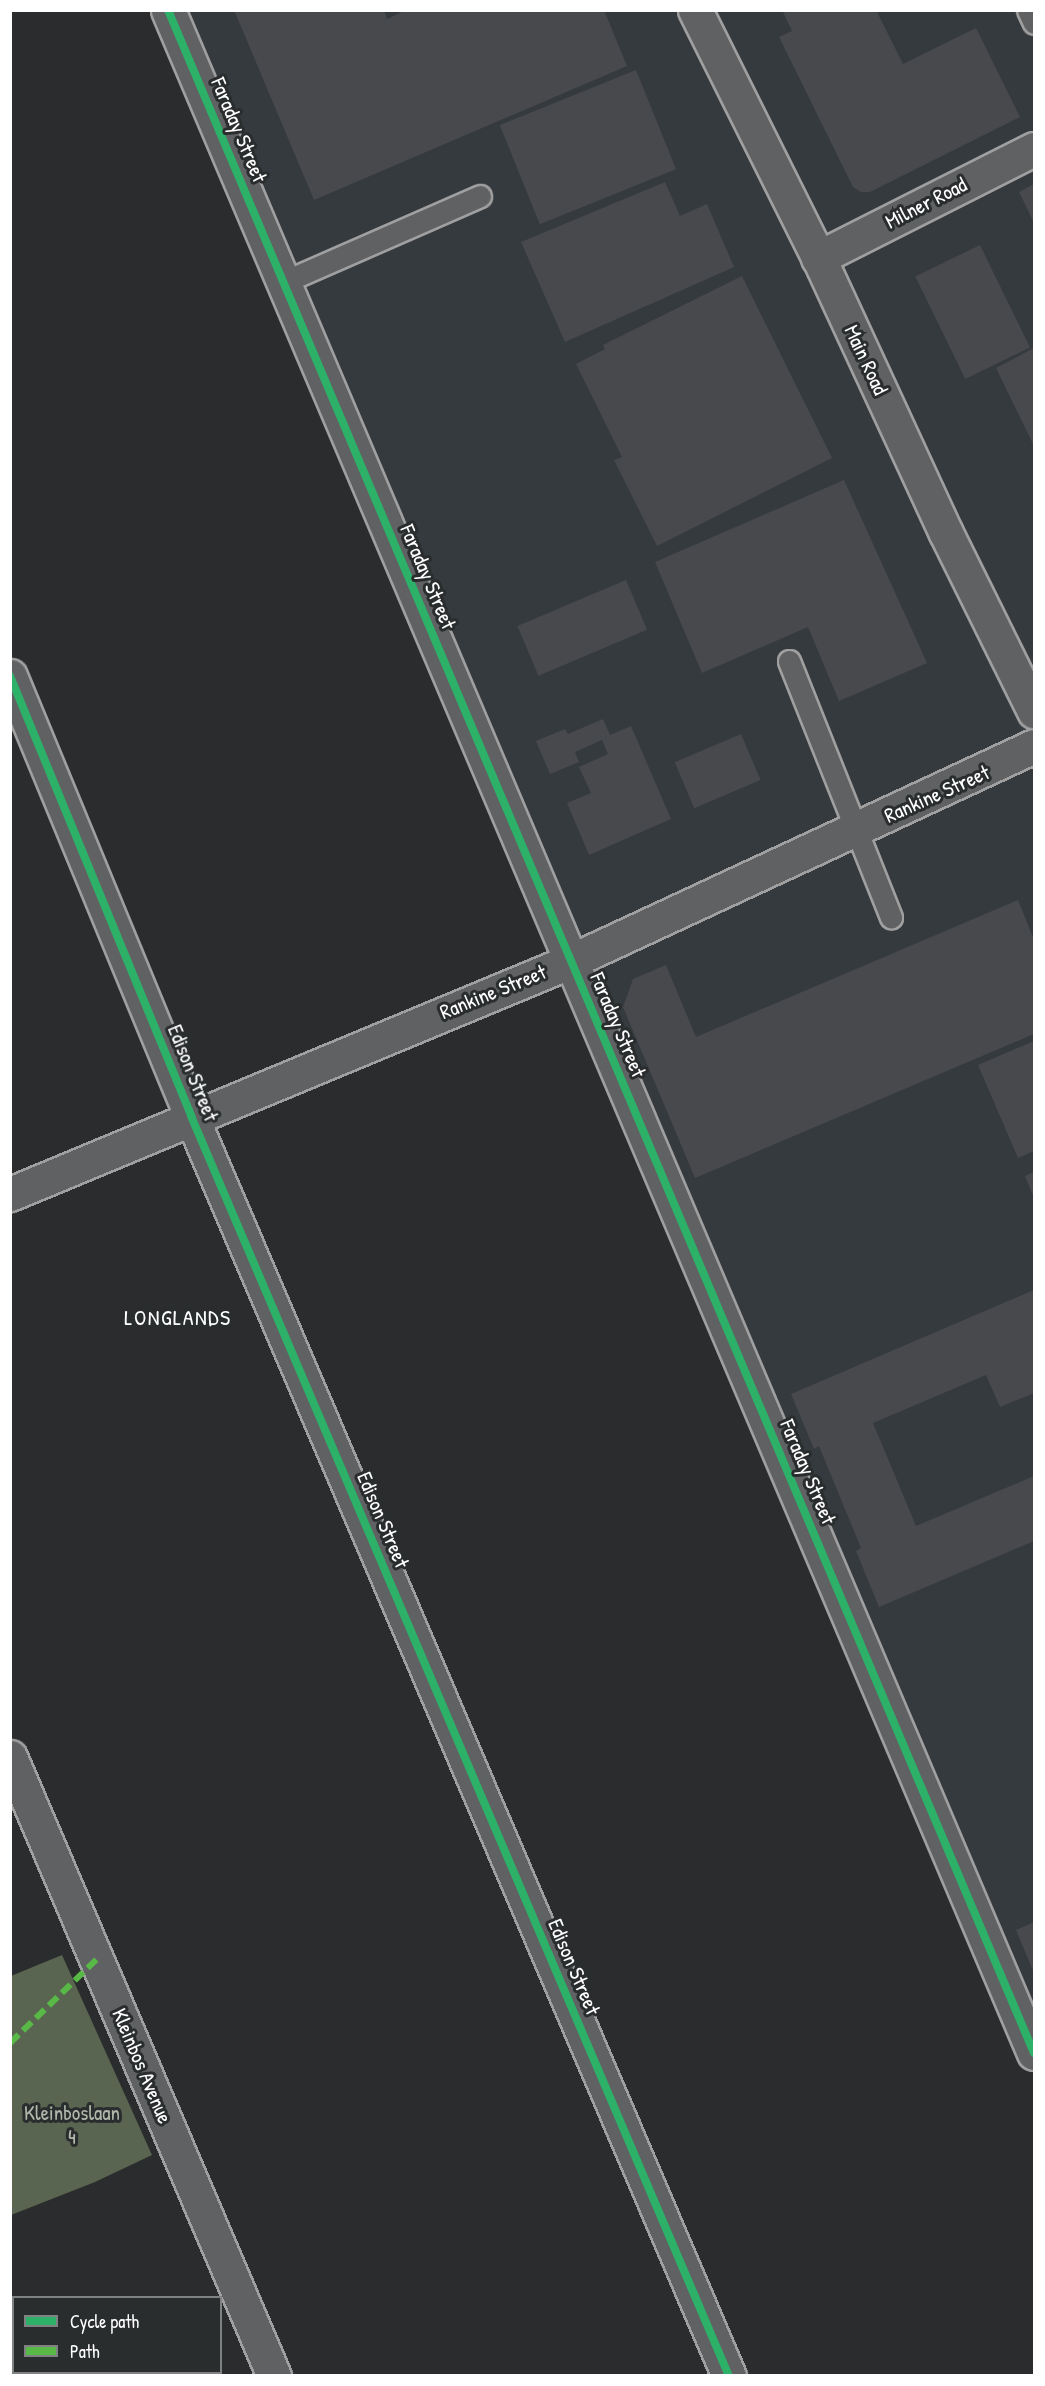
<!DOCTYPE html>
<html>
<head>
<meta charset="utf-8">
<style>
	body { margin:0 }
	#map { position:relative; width:1045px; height:2386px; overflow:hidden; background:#2b2c2d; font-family:"Patrick Hand",sans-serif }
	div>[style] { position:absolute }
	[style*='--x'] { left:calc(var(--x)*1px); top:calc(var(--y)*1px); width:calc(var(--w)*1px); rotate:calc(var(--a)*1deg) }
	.built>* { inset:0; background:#353a3f }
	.green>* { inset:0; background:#596550 }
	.building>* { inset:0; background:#47494d; transform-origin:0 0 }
	.roads { filter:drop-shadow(2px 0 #a0a0a0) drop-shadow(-2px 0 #a0a0a0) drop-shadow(0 2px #a0a0a0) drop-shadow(0 -2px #a0a0a0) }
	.service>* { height:21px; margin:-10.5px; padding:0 10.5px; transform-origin:10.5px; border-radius:10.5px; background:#606162 }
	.minor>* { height:33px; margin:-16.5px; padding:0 16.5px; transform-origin:16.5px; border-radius:16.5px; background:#606162 }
	.secondary>* { height:33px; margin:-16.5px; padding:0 16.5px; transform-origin:16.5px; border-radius:16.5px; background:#606162 }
	.quiet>* { height:6px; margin-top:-3px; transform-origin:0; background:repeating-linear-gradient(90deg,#58b947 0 12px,transparent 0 18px) }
	.cycleway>* { height:8px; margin:-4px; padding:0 4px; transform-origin:4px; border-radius:4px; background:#2db169 }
	span { translate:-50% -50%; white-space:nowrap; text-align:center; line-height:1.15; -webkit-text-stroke:6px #2a2d2e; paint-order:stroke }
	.street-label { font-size:21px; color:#fff }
	.park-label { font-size:21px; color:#b0b6aa }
	.neighbourhood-label { font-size:22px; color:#fff; letter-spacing:1.5px }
	.frame { position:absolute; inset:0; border:12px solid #fff; pointer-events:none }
	.legend { position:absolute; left:12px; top:2296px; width:210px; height:78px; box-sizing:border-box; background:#2a2d2e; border:2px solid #7f8182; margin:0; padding:8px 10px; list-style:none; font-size:18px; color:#fff }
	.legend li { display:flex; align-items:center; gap:12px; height:30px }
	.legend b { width:30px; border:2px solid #7f8182 }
</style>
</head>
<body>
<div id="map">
	<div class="built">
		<div style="clip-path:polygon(164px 11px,1034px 11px,1034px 2052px)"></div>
	</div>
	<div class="green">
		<div style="clip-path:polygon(62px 1955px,152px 2155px,95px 2182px,11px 2215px,11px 1976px)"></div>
	</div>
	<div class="building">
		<div style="clip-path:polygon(234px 10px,384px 10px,387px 19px,406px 10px,604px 10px,627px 66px,314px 200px)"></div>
		<div style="clip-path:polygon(782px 10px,876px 10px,903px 64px,976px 28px,1020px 117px,870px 192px,861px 192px,853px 187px,779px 37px,792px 31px)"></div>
		<div style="left:636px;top:70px;width:107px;height:147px;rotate:68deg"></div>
		<div style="clip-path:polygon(665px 182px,680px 216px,707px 204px,734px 267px,565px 342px,521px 242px)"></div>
		<div style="clip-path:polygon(1034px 184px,1034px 223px,1019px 192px)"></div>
		<div style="left:980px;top:245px;width:114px;height:72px;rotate:64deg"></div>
		<div style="clip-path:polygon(742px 276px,832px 458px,657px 546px,614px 460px,622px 457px,576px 364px,605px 349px,603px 345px)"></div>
		<div style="clip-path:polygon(1034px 348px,1034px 446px,996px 368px)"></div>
		<div style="clip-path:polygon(844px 480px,927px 663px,839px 701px,808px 627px,702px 673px,655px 562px)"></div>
		<div style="left:626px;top:580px;width:54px;height:118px;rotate:67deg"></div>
		<div style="clip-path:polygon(603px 719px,610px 735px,631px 726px,671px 819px,589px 855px,567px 803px,591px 793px,579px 767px,608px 754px,602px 740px,575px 752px,579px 762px,550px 774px,536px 741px,565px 729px,568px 734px)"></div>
		<div style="left:741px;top:734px;width:50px;height:72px;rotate:67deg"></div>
		<div style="clip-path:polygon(1018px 900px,1034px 940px,1034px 1034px,695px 1178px,623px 1007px,633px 979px,666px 965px,696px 1037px)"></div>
		<div style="clip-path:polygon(1034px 1041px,1034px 1151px,1018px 1158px,978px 1065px)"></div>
		<div style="clip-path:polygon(1034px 1172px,1034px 1198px,1025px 1176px)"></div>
		<div style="clip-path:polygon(1034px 1290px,1034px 1393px,1000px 1407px,986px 1375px,873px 1423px,916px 1526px,1034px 1476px,1034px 1541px,879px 1607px,856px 1551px,861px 1548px,819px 1446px,814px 1449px,791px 1394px)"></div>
		<div style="clip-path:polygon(1034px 1922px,1034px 1973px,1016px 1930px)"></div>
	</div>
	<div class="roads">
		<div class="service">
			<div style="--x:1028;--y:10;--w:14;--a:65"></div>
			<div style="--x:284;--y:282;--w:214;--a:-23.7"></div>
			<div style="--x:789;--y:661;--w:276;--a:68.3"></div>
		</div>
		<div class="minor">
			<div style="--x:168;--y:10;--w:2219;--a:67.03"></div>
			<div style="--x:818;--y:258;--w:242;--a:-26.8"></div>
			<div style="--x:10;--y:676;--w:476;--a:67.6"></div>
			<div style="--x:191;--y:1116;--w:1370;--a:66.88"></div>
			<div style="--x:10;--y:1194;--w:607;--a:-22.55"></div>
			<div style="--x:571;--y:961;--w:510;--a:-24.91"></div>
			<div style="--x:10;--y:1757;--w:673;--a:66.9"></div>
		</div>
		<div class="secondary">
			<div style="--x:695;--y:10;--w:287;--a:63.5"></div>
			<div style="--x:823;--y:267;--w:293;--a:65.2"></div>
			<div style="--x:946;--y:533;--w:199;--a:63.7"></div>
		</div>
	</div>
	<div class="quiet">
		<div style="--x:10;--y:2043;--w:120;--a:-44"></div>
	</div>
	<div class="cycleway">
		<div style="--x:168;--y:10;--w:2219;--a:67.03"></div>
		<div style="--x:10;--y:676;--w:476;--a:67.6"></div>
		<div style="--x:191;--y:1116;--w:1370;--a:66.88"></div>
	</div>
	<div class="street-label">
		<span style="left:239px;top:130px;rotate:67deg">Faraday Street</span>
		<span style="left:926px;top:203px;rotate:-27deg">Milner Road</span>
		<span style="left:866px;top:360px;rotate:65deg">Main Road</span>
		<span style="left:428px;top:577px;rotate:67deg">Faraday Street</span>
		<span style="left:937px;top:794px;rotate:-24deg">Rankine Street</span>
		<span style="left:493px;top:992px;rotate:-22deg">Rankine Street</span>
		<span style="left:618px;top:1025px;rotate:67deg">Faraday Street</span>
		<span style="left:193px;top:1073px;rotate:68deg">Edison Street</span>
		<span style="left:808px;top:1472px;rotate:67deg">Faraday Street</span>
		<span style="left:383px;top:1520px;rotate:67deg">Edison Street</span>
		<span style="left:574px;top:1967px;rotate:67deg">Edison Street</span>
		<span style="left:142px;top:2066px;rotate:67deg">Kleinbos Avenue</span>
	</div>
	<div class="park-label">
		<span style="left:72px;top:2125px">Kleinboslaan<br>4</span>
	</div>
	<div class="neighbourhood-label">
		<span style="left:178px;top:1318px">LONGLANDS</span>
	</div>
	<div class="frame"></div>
	<ul class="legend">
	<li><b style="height:8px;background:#2db169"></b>Cycle path</li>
	<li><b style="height:8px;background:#58b947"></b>Path</li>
	</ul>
</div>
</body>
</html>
